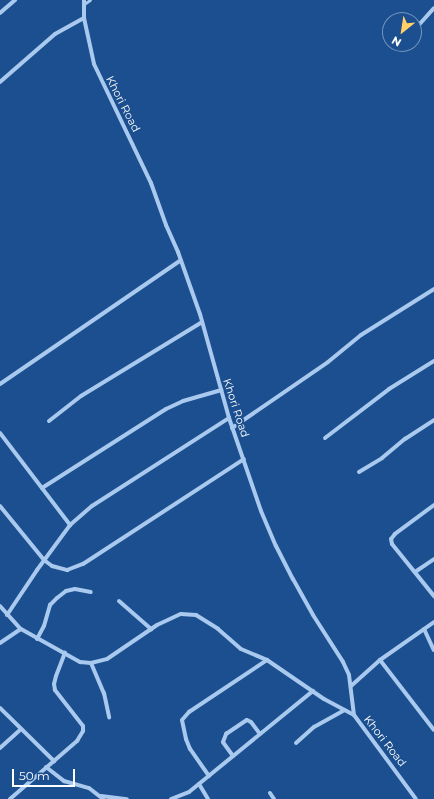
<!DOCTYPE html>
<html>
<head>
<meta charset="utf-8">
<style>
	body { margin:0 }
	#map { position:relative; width:434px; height:799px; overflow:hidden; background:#1b4f8f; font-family:Montserrat,sans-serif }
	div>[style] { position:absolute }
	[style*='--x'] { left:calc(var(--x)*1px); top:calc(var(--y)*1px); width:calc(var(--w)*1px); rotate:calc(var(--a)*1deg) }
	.lane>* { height:3px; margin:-1.5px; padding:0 1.5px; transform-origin:1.5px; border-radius:1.5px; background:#a9c9ee }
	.street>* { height:4px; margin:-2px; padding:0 2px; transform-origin:2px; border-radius:2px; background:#a9c9ee }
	span { translate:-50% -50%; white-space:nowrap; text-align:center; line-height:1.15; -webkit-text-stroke:4px #1b4f8f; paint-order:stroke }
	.street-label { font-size:11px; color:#fff }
	.north { position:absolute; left:382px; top:12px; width:40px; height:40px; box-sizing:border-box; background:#1b4f8f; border:1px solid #7695bc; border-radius:50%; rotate:210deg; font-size:11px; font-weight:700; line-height:16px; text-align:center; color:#fff }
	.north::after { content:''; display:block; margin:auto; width:14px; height:18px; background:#ffd166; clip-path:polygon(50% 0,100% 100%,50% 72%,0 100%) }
	.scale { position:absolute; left:12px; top:769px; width:63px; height:18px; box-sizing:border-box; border:2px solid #fff; border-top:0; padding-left:5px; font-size:12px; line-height:14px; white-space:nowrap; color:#fff; -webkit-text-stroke:3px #1b4f8f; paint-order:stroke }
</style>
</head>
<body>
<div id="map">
	<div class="lane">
		<div style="--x:84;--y:4;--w:7;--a:-34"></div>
	</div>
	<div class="street">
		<div style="--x:84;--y:0;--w:18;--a:90"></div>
		<div style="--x:84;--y:18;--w:47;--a:77.7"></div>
		<div style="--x:94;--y:64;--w:132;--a:64.4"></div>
		<div style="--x:151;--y:183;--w:45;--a:70.3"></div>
		<div style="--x:166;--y:225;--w:30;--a:66"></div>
		<div style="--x:178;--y:252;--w:66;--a:70.5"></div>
		<div style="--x:200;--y:314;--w:108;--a:74.4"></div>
		<div style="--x:229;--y:418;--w:98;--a:71"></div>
		<div style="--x:261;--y:511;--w:38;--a:67"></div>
		<div style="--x:276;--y:546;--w:37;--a:63"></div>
		<div style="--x:293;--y:579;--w:41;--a:60.9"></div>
		<div style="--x:313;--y:615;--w:56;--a:57.4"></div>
		<div style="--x:343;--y:662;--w:14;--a:65"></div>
		<div style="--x:349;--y:675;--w:40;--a:82.9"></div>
		<div style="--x:354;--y:715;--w:104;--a:53.6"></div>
		<div style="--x:0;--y:13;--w:20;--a:-41"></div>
		<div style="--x:417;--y:27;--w:25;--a:-48"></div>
		<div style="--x:0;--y:82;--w:73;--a:-41.1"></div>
		<div style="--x:55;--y:34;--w:33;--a:-29"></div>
		<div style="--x:0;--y:384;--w:219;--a:-34.4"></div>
		<div style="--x:49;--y:421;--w:41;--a:-38"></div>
		<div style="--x:81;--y:396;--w:142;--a:-31.4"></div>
		<div style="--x:232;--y:428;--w:116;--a:-34.5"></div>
		<div style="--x:328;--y:362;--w:43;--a:-39.3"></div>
		<div style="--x:361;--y:335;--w:86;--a:-32.2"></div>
		<div style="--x:0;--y:433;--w:116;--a:52.7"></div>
		<div style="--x:325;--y:438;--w:81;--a:-37.4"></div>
		<div style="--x:389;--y:389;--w:53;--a:-31.9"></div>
		<div style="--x:359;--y:472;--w:27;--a:-31"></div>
		<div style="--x:382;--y:458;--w:30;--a:-40"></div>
		<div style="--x:405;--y:439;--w:35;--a:-33"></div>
		<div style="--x:42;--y:488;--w:147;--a:-32.5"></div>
		<div style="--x:166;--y:409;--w:19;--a:-25"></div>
		<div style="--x:183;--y:401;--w:40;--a:-16"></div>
		<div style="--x:434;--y:505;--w:49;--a:143.4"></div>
		<div style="--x:395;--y:534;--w:6;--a:129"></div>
		<div style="--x:391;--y:539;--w:5;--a:79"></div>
		<div style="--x:392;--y:544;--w:67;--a:51.1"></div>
		<div style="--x:0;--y:506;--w:70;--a:50.8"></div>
		<div style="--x:44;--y:560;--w:10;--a:37"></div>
		<div style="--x:52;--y:566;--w:16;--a:15"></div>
		<div style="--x:67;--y:570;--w:17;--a:-21"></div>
		<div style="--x:83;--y:564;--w:192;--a:-33.1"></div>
		<div style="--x:415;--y:572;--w:23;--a:-34"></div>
		<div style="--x:119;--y:601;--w:43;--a:41.2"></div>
		<div style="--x:0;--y:606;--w:31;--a:48"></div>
		<div style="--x:7;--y:615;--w:54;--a:-56.3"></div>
		<div style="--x:37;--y:570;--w:56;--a:-53.7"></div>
		<div style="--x:70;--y:525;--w:29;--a:-41"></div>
		<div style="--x:92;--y:506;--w:163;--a:-32.7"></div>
		<div style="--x:424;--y:629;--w:23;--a:65"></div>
		<div style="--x:37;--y:639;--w:15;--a:-62"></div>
		<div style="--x:44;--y:626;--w:22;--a:-74"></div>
		<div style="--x:50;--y:605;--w:10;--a:-45"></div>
		<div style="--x:57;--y:598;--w:11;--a:-38"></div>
		<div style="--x:66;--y:591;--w:9;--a:-13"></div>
		<div style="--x:75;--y:589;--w:16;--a:11"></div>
		<div style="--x:0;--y:643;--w:25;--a:-34"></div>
		<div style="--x:21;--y:629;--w:68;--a:29.2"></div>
		<div style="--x:80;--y:662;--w:11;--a:5"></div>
		<div style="--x:91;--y:663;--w:16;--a:-14"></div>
		<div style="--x:107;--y:659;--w:60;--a:-34.2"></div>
		<div style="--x:157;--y:625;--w:26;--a:-25"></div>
		<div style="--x:181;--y:614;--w:15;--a:4"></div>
		<div style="--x:196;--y:615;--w:26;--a:32"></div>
		<div style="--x:218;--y:629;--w:30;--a:41"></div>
		<div style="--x:241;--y:649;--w:28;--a:23"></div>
		<div style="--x:267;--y:660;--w:69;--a:34.4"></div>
		<div style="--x:324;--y:699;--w:34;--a:28"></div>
		<div style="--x:380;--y:660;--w:88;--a:52.4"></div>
		<div style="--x:91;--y:663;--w:33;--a:67"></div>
		<div style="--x:104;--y:693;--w:25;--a:78"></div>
		<div style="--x:351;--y:686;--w:39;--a:-42"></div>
		<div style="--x:380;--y:660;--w:66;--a:-35.1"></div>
		<div style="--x:0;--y:708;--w:76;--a:44.5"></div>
		<div style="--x:296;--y:743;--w:24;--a:-42"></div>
		<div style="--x:314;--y:727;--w:35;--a:-29"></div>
		<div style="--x:0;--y:748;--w:28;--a:-42"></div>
		<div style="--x:233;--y:756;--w:17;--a:-126"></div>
		<div style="--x:223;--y:742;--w:9;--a:-69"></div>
		<div style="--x:226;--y:734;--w:25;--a:-34"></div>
		<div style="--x:247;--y:720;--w:4;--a:27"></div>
		<div style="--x:251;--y:722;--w:15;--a:53"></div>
		<div style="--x:46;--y:767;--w:23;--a:38"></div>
		<div style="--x:64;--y:781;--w:26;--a:16"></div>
		<div style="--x:89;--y:788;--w:18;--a:38"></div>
		<div style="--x:209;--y:776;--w:33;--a:-125"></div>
		<div style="--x:190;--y:749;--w:11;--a:-112"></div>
		<div style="--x:186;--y:739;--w:19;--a:-102"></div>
		<div style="--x:182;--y:720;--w:11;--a:-49"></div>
		<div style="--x:189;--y:712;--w:94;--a:-33.7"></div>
		<div style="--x:199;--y:784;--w:17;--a:59"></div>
		<div style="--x:270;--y:793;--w:7;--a:56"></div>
		<div style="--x:101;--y:796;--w:26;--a:7"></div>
		<div style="--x:10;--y:799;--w:89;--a:-40.9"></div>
		<div style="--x:77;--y:741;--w:12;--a:-59"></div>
		<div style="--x:83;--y:731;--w:5;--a:-90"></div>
		<div style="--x:83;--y:726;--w:46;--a:-127.9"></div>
		<div style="--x:55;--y:690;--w:6;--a:-99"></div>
		<div style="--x:54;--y:684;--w:8;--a:-76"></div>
		<div style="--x:56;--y:676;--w:25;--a:-69"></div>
		<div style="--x:171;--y:799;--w:19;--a:-21"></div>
		<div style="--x:189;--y:792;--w:160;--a:-39.2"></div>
	</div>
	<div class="street-label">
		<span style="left:123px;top:104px;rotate:63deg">Khori Road</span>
		<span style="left:236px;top:408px;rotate:72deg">Khori Road</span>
		<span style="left:385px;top:741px;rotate:52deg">Khori Road</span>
	</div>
	<div class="north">N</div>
	<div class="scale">50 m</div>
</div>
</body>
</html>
